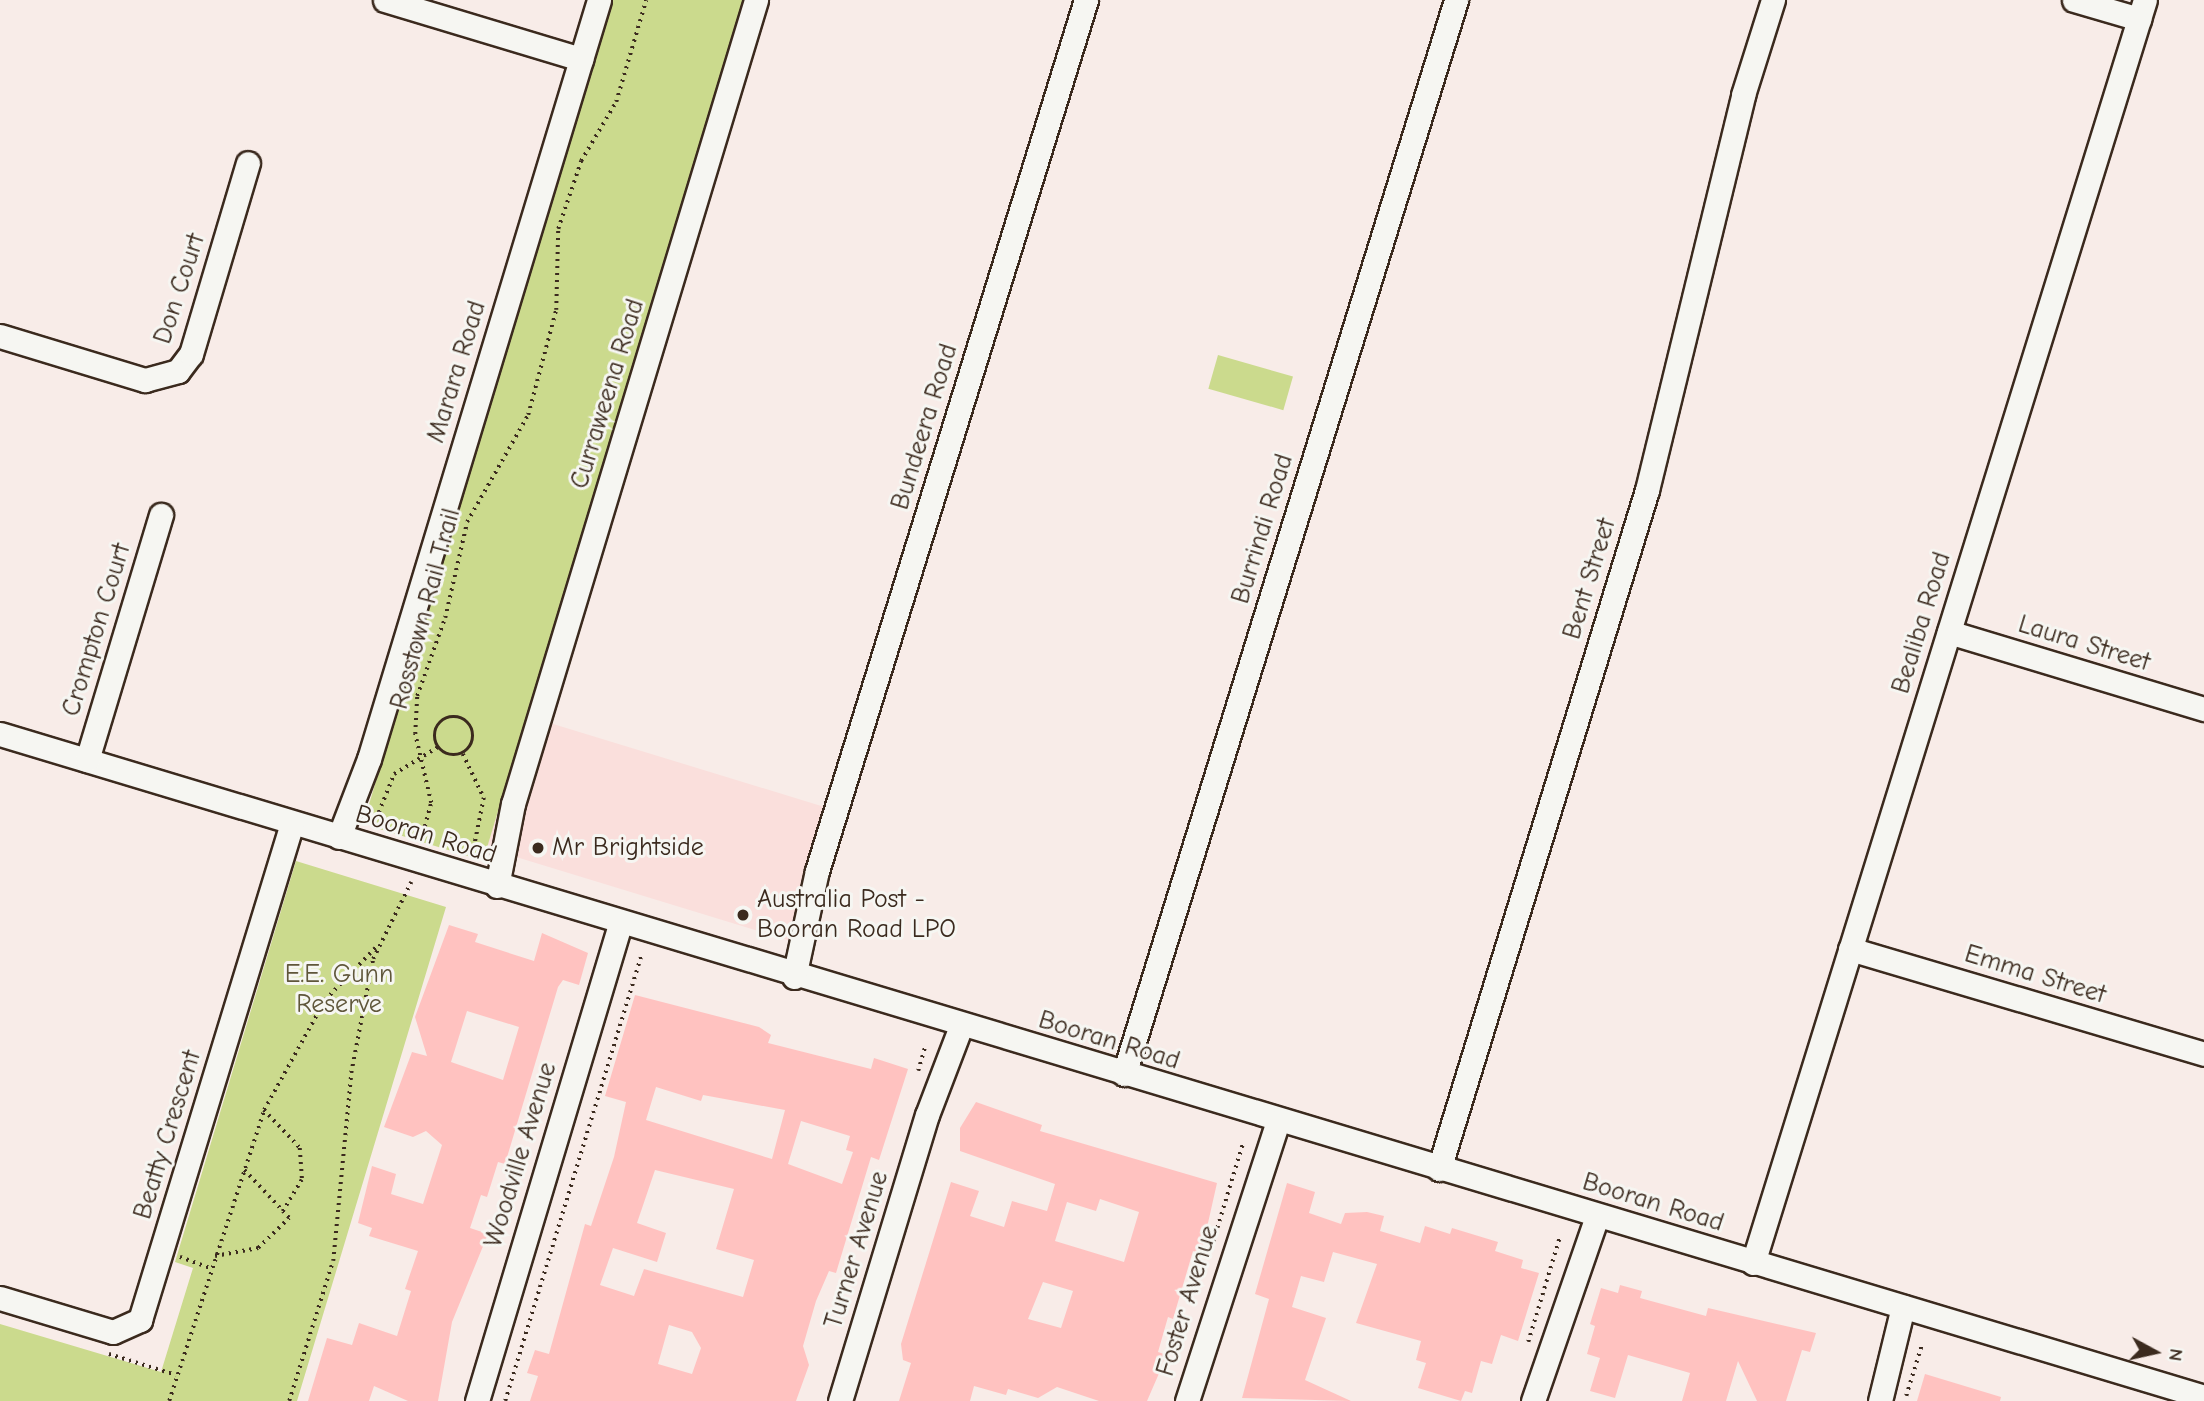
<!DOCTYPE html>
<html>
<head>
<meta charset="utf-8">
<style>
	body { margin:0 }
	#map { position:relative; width:2204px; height:1401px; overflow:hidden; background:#f8ece8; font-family:"Comic Neue",sans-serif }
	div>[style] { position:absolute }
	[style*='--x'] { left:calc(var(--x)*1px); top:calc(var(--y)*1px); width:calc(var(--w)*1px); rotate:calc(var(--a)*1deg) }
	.built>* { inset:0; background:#fadfdc; transform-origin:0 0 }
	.green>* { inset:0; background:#cbda8d; transform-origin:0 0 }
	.building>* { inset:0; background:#ffc2c0 }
	.path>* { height:3.5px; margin-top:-1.75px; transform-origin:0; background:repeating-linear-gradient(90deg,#3b2a1e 0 2px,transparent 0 7px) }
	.path>.ring { margin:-1.75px; padding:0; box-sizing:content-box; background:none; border:3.5px solid #3b2a1e; border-radius:50% }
	.roads { filter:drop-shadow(2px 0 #3b2a1e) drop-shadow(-2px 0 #3b2a1e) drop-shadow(0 2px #3b2a1e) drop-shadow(0 -2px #3b2a1e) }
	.minor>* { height:23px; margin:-11.5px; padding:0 11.5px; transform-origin:11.5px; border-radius:11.5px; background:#f6f6f2 }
	.dots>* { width:19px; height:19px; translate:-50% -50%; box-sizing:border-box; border:4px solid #f6f6f2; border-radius:50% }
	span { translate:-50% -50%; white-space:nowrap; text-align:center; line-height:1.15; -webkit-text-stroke:6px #f6f6f2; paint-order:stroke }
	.street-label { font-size:26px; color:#3b2a1e }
	.poi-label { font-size:26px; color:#3b2a1e }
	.left { translate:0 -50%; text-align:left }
	.park-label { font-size:26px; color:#5f563a }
	.north { position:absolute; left:2120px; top:1317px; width:70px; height:70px; -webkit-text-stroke:5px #f6f6f2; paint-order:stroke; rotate:98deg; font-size:19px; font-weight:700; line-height:28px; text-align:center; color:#3b2a1e }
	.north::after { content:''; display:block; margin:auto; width:24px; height:32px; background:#3b2a1e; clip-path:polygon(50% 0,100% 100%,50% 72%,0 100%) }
</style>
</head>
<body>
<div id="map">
	<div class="built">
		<div style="left:527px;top:716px;width:334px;height:138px;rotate:17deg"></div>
	</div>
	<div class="green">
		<div style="clip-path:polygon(610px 0,743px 0,486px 851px,471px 857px,373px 827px,367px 811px)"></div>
		<div style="left:1218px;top:355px;width:78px;height:35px;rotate:16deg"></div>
		<div style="clip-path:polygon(296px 861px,446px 907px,297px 1401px,0 1401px,0 1324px,161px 1372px,193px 1268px,175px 1262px)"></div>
	</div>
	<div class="building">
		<div style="clip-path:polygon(evenodd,449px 925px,478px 934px,475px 942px,534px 961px,542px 933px,588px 953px,579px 985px,563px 980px,558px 987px,505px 1164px,498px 1162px,487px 1197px,481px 1195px,470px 1228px,488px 1234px,452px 1322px,438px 1401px,408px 1401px,374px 1386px,369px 1401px,308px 1401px,327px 1338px,352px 1345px,359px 1323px,397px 1336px,411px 1291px,405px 1289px,418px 1251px,369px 1236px,372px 1228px,358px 1223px,372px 1166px,396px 1174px,391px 1194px,423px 1204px,442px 1145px,426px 1131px,413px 1137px,384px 1127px,412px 1052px,427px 1056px,415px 1017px,449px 925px,467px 1011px,519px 1027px,503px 1080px,451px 1062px,467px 1011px)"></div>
		<div style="clip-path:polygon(evenodd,635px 995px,759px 1027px,771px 1035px,768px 1043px,871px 1069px,874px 1058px,908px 1069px,879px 1160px,871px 1157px,836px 1273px,829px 1271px,816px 1301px,803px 1346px,809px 1365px,796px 1401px,530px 1401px,538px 1376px,527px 1373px,535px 1350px,549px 1354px,585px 1224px,591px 1226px,614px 1157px,626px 1102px,605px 1096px,635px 995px,656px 1087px,701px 1101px,703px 1095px,785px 1110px,772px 1159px,646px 1120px,656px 1087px,635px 995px,801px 1121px,850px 1136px,846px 1150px,853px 1152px,842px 1184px,788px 1164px,801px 1121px,635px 995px,655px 1170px,734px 1189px,716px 1249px,754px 1260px,743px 1297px,644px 1269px,634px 1296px,600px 1285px,613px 1248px,657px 1262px,666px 1233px,637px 1223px,655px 1170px,635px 995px,669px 1325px,692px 1332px,701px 1348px,692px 1374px,658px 1364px,669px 1325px)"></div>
		<div style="clip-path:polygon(evenodd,976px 1102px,1042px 1125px,1040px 1131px,1217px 1183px,1201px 1254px,1193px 1251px,1173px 1319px,1168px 1317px,1158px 1352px,1167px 1355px,1147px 1401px,1099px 1401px,1057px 1387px,1038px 1398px,1008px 1389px,1006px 1395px,974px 1386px,970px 1401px,899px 1401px,911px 1363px,903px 1360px,901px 1344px,951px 1182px,979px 1191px,970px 1216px,1004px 1227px,1012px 1201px,1047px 1211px,1055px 1184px,960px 1151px,960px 1128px,976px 1102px,1100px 1199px,1139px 1212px,1124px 1262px,1055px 1241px,1067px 1202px,1096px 1211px,1100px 1199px,976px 1102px,1043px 1282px,1073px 1291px,1061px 1328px,1028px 1319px,1043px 1282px)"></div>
		<div style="clip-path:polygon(1287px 1183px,1315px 1192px,1309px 1213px,1341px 1224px,1345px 1213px,1367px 1212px,1384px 1216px,1380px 1231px,1420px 1243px,1425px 1226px,1450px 1234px,1452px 1228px,1498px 1242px,1495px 1251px,1523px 1260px,1521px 1268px,1539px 1273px,1518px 1341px,1501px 1335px,1492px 1364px,1481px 1361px,1472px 1393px,1465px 1391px,1461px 1401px,1418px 1388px,1426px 1363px,1416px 1360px,1421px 1341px,1356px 1323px,1377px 1264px,1333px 1252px,1324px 1282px,1301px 1276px,1292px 1307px,1326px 1318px,1305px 1380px,1351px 1401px,1242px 1398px,1269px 1299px,1255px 1294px)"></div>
		<div style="clip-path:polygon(1620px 1285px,1642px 1291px,1640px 1298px,1706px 1316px,1708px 1308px,1816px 1333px,1810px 1352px,1802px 1350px,1786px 1401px,1757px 1401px,1738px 1361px,1726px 1401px,1682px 1401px,1690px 1373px,1628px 1355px,1615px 1398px,1590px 1391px,1600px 1358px,1587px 1354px,1595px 1326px,1590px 1324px,1601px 1288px,1618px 1293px)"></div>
		<div style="clip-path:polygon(1925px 1374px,2001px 1397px,2000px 1401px,1917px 1401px)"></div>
	</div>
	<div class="path">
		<div class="ring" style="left:435px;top:717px;width:34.5px;height:34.5px"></div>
		<div style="--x:463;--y:754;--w:49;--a:64.5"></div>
		<div style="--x:484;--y:798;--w:51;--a:101.3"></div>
		<div style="--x:376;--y:819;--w:48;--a:-68.2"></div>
		<div style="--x:394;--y:774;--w:52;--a:-31.5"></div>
		<div style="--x:421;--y:840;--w:38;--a:-75"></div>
		<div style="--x:431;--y:803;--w:71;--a:-103.1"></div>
		<div style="--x:415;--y:734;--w:38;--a:-87"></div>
		<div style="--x:417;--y:696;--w:83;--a:-70.3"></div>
		<div style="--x:445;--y:618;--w:98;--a:-77.1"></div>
		<div style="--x:467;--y:522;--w:123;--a:-60.3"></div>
		<div style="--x:528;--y:415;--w:109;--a:-75.1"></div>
		<div style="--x:556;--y:310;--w:81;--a:-88.6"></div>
		<div style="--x:558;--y:229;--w:72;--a:-71.3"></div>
		<div style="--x:581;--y:161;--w:69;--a:-59.3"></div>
		<div style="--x:616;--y:102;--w:106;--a:-73.6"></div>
		<div style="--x:918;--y:1071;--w:25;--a:-74"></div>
		<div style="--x:264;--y:1110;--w:52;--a:46.5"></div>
		<div style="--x:300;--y:1148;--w:32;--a:86"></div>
		<div style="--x:302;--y:1180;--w:37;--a:121"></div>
		<div style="--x:1211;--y:1248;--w:110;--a:-73.1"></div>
		<div style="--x:215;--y:1256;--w:44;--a:-10.5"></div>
		<div style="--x:258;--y:1248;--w:43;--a:-44.1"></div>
		<div style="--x:289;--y:1218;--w:69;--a:-133.2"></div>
		<div style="--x:180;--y:1257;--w:33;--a:20"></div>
		<div style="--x:1528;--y:1342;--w:111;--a:-73.2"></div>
		<div style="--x:109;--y:1354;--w:70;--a:17.4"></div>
		<div style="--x:1906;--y:1396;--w:54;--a:-72.9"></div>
		<div style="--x:169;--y:1401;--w:306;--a:-71.9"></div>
		<div style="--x:264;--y:1110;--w:126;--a:-61"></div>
		<div style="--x:325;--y:1000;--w:74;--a:-46.1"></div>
		<div style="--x:289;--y:1401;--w:147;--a:-72.6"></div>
		<div style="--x:333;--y:1261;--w:189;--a:-84.5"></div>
		<div style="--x:351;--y:1073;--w:116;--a:-79.1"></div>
		<div style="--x:373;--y:959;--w:86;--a:-63.7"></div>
		<div style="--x:505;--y:1401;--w:466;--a:-73"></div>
	</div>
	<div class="roads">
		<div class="minor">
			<div style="--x:385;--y:0;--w:205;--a:16.8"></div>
			<div style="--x:2074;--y:0;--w:68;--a:16.3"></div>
			<div style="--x:0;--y:336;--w:152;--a:16.9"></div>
			<div style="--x:145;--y:380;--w:34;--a:-15"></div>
			<div style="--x:178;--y:371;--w:21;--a:-53"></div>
			<div style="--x:191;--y:354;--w:199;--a:-73.4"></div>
			<div style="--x:1949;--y:632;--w:266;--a:16.8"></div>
			<div style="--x:0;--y:734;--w:2302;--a:16.74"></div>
			<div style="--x:87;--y:760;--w:256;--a:-73.2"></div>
			<div style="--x:339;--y:837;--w:84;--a:-69"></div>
			<div style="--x:369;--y:759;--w:793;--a:-73.14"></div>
			<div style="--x:497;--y:886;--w:84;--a:-79"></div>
			<div style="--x:513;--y:804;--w:840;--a:-73.18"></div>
			<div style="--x:1850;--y:949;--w:369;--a:16.5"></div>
			<div style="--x:794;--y:977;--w:108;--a:-77.8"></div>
			<div style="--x:817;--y:871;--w:912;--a:-72.84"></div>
			<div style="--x:1124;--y:1074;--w:1124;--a:-72.82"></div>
			<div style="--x:1439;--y:1169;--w:710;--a:-72.97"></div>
			<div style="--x:1647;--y:490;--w:406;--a:-76.3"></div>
			<div style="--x:1743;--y:95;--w:100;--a:-72.5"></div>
			<div style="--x:1753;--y:1263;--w:1322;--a:-72.76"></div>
			<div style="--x:0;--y:1298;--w:118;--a:16.7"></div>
			<div style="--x:113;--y:1332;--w:30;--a:-24"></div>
			<div style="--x:140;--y:1320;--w:520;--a:-72.99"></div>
			<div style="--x:477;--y:1401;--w:497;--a:-73.3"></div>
			<div style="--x:840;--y:1401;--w:299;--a:-73.1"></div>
			<div style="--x:927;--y:1115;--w:95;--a:-69.1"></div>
			<div style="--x:1187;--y:1401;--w:294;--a:-72"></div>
			<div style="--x:1533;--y:1401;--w:196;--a:-70.9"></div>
			<div style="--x:1880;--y:1401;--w:97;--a:-76.3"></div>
		</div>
	</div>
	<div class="dots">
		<div style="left:538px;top:848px;background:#3b2a1e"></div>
		<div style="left:743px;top:915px;background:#3b2a1e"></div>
	</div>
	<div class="street-label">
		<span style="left:180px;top:289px;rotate:-72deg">Don Court</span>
		<span style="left:457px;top:372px;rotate:-73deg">Marara Road</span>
		<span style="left:608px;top:394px;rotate:-73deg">Curraweena Road</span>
		<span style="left:925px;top:427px;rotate:-73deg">Bundeera Road</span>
		<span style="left:1263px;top:529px;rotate:-73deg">Burrindi Road</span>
		<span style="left:1590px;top:579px;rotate:-73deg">Bent Street</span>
		<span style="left:426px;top:609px;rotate:-75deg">Rosstown Rail Trail</span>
		<span style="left:1922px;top:623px;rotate:-73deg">Bealiba Road</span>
		<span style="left:97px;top:630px;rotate:-73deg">Crompton Court</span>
		<span style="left:2084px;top:644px;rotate:17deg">Laura Street</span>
		<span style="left:426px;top:835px;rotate:17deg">Booran Road</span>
		<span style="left:2035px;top:975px;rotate:17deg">Emma Street</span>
		<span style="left:1109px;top:1041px;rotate:17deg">Booran Road</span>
		<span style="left:168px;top:1135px;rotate:-73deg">Beatty Crescent</span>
		<span style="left:521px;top:1155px;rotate:-73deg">Woodville Avenue</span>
		<span style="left:1653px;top:1203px;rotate:17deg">Booran Road</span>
		<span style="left:857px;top:1250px;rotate:-73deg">Turner Avenue</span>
		<span style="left:1188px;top:1301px;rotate:-73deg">Foster Avenue</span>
	</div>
	<div class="poi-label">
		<span class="left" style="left:552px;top:848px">Mr Brightside</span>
		<span class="left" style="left:757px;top:915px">Australia Post -<br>Booran Road LPO</span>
	</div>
	<div class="park-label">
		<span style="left:339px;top:990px">E.E. Gunn<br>Reserve</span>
	</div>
	<div class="north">N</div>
</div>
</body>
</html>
